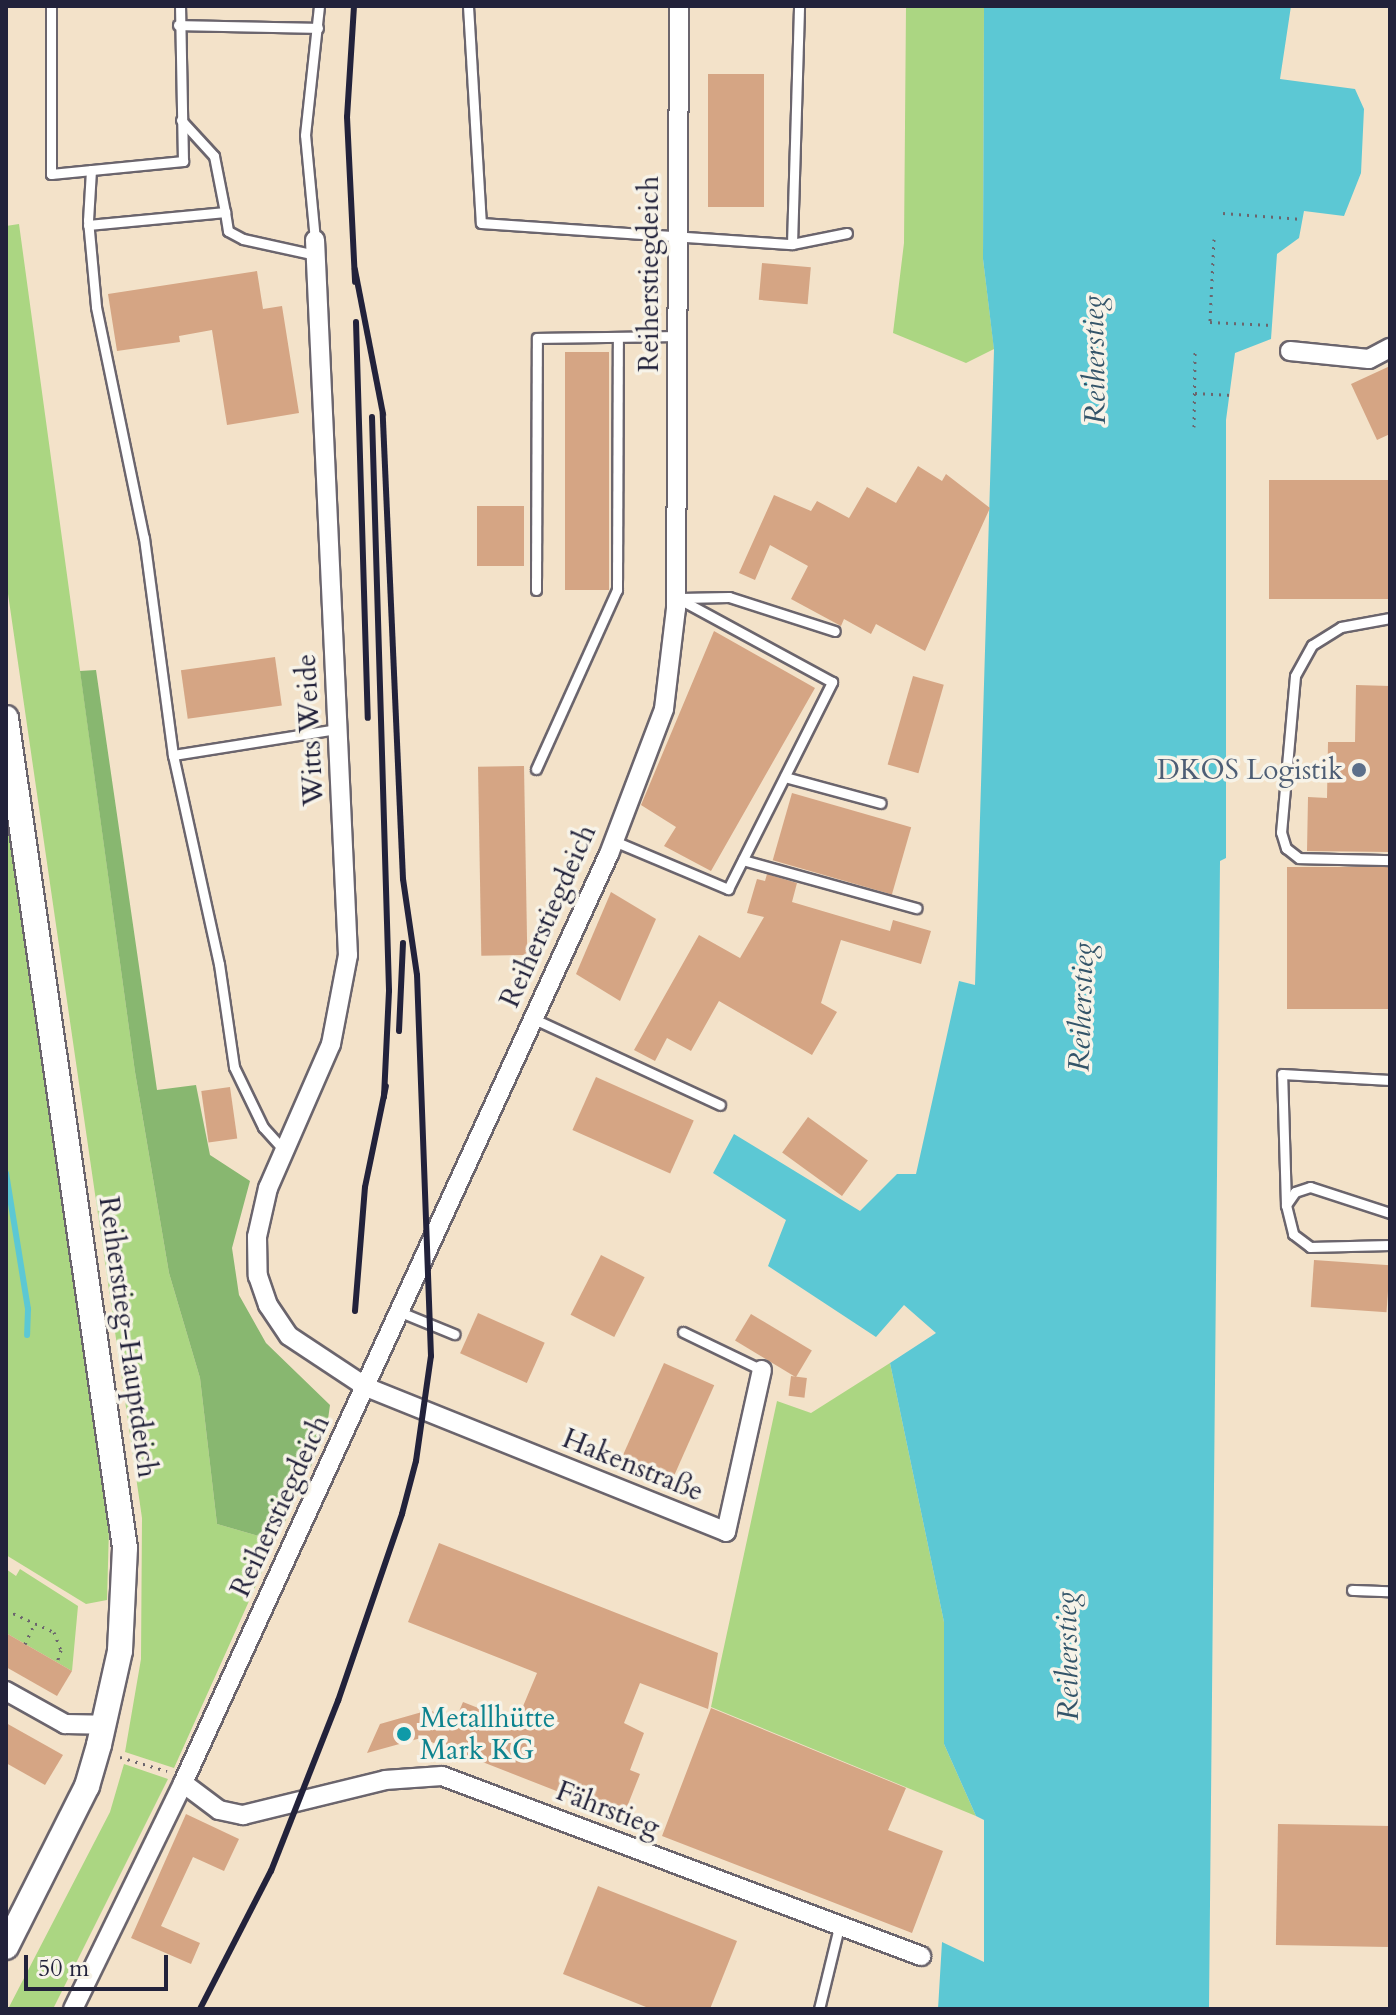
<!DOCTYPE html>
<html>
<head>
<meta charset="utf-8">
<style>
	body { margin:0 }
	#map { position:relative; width:1396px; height:2015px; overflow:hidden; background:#f3e2c9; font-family:Cardo,serif }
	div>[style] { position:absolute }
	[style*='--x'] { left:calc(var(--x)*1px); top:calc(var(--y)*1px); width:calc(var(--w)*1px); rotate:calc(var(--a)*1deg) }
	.green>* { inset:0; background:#abd682 }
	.forest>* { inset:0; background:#88b770 }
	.water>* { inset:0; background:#5cc8d4 }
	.stream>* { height:6px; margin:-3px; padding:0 3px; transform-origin:3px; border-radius:3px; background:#5cc8d4 }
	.building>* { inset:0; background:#d5a584; transform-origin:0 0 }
	.path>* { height:3px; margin-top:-1.5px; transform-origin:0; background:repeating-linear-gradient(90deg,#6b656d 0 2px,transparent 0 8px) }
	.roads { filter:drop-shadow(2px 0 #6b656d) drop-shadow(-2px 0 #6b656d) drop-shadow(0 2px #6b656d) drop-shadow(0 -2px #6b656d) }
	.service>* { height:9px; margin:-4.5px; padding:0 4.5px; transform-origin:4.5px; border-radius:4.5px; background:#fff }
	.minor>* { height:18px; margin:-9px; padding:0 9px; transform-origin:9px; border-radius:9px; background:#fff }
	.secondary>* { height:24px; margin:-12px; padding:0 12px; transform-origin:12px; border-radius:12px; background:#fff }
	.rail>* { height:6px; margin:-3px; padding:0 3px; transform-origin:3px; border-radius:3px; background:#22223b }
	.dots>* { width:22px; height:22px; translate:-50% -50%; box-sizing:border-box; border:4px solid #f7f3e8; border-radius:50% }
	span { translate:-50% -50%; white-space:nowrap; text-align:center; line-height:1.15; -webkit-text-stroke:7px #f7f3e8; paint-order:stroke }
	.street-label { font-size:28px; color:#22223b }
	.service-label { font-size:28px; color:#4e5e75 }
	.right { translate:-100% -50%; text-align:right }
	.culture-label { font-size:28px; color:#0d838f }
	.left { translate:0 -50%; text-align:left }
	.water-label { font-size:30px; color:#335469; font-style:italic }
	.frame { position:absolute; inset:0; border:8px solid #22223b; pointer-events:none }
	.scale { position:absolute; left:24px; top:1955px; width:144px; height:36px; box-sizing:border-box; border:4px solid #22223b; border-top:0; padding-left:10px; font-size:24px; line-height:28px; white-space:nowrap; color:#22223b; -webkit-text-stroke:6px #f7f3e8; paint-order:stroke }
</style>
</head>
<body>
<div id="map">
	<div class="green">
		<div style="clip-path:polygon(906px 6px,984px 6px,983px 259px,994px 349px,966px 363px,893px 333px,904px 243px)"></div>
		<div style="clip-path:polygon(19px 224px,135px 1072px,169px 1273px,200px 1378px,217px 1524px,276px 1541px,174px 1768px,125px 1752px,141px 1659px,142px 1518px,6px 580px,6px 226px)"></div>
		<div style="clip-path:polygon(6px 802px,109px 1528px,107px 1600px,86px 1604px,6px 1555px)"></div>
		<div style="clip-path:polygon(890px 1363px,944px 1622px,944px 1744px,976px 1816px,711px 1707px,777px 1401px,811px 1413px)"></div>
		<div style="clip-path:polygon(20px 1569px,78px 1606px,72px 1671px,6px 1633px,6px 1569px,16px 1576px)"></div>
		<div style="clip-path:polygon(124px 1764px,168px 1779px,53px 2009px,8px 2009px,110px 1812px)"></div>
	</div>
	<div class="forest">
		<div style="clip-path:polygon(96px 670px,157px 1090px,196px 1085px,210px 1155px,250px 1181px,232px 1248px,239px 1295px,266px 1343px,330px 1405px,326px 1434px,276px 1541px,217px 1524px,200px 1378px,169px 1273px,135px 1072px,80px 671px)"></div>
	</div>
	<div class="water">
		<div style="clip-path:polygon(984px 6px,1291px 6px,1280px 79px,1355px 89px,1364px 109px,1361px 173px,1344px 216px,1304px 211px,1299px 238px,1277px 254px,1271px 339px,1235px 353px,1226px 420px,1226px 858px,1220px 861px,1209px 2009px,938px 2009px,942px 1942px,984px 1962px,984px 1820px,976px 1816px,944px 1744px,944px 1622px,890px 1363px,936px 1333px,904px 1305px,876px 1337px,768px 1266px,786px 1220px,713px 1173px,734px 1134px,860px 1211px,897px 1174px,916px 1174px,959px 981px,975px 985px,994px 350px,983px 259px)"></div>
	</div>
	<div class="stream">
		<div style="--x:6;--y:1173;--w:138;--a:80.8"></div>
		<div style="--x:28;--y:1309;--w:26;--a:92"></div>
	</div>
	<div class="building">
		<div style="left:708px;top:74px;width:56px;height:133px"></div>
		<div style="left:762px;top:263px;width:49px;height:37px;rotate:5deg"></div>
		<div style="clip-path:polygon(257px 271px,263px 309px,282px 306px,299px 413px,227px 425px,212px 330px,179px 336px,180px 342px,117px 351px,108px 294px)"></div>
		<div style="left:565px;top:352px;width:44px;height:238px"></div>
		<div style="clip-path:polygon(1390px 366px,1390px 434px,1377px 440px,1351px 384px)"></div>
		<div style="clip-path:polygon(918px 466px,942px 481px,946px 474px,990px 508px,925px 651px,876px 624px,871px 634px,844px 619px,841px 626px,791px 599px,808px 566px,770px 545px,755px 580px,739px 573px,774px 495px,811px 511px,817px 501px,849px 518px,867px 487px,896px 503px)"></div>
		<div style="left:1269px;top:480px;width:121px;height:119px"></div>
		<div style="left:477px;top:506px;width:47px;height:60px"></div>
		<div style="clip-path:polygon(714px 631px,815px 688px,711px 871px,664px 846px,676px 827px,641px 805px)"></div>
		<div style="left:275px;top:657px;width:49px;height:95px;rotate:82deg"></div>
		<div style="left:913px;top:676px;width:32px;height:92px;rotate:16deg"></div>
		<div style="clip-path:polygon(1356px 685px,1390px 686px,1390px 852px,1307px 851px,1308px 797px,1327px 798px,1328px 742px,1355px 742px)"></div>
		<div style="left:524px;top:766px;width:189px;height:46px;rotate:89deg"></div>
		<div style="left:792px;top:793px;width:124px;height:70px;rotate:16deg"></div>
		<div style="left:1287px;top:867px;width:103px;height:142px"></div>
		<div style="clip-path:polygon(767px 874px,797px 883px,792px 902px,890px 931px,893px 920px,931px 931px,921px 964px,841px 940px,821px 1003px,837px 1012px,812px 1055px,719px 1001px,691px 1051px,667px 1038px,655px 1061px,634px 1050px,699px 935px,740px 958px,764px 917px,747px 913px,757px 879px,765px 881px)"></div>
		<div style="clip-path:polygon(611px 892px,656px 919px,620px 1001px,576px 974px)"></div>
		<div style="left:596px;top:1077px;width:107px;height:58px;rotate:24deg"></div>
		<div style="left:230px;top:1087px;width:52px;height:29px;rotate:82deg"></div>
		<div style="left:808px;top:1117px;width:74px;height:44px;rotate:36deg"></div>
		<div style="left:601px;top:1255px;width:49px;height:67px;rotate:27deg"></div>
		<div style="left:1314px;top:1260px;width:76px;height:47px;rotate:4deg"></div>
		<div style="left:478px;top:1313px;width:73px;height:44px;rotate:24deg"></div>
		<div style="left:751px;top:1314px;width:71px;height:31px;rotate:31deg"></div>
		<div style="left:664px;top:1363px;width:55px;height:104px;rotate:24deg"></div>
		<div style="left:791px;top:1376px;width:16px;height:20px;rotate:7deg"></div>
		<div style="clip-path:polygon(439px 1543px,718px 1653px,708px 1709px,640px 1683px,624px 1723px,644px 1733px,630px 1770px,640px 1774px,623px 1817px,421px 1738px,367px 1753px,380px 1724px,429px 1710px,455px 1721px,463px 1702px,516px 1723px,537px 1673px,408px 1622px)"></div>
		<div style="clip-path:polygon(6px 1633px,72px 1671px,57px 1696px,6px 1667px)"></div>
		<div style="clip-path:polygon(711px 1708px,906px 1788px,888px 1830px,943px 1851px,912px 1933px,662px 1836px)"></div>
		<div style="clip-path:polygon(6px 1723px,63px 1755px,45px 1785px,6px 1763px)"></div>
		<div style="clip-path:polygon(186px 1814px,239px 1839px,224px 1871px,193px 1857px,161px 1926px,200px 1943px,191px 1964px,131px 1938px)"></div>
		<div style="left:1278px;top:1824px;width:112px;height:121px;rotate:1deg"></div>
		<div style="clip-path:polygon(598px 1886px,737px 1941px,710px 2009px,651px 2009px,563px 1974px)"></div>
	</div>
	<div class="path">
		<div style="--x:1223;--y:213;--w:79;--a:4.3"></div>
		<div style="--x:1214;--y:239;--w:83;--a:92.8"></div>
		<div style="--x:1210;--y:322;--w:62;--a:2.8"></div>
		<div style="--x:1195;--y:393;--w:37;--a:3"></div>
		<div style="--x:1194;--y:427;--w:76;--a:-89.2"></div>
		<div style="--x:6;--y:1572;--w:7;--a:34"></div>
		<div style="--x:6;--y:1610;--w:53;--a:24.6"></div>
		<div style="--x:54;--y:1632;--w:19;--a:69"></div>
		<div style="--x:61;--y:1650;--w:13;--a:108"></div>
		<div style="--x:25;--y:1644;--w:23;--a:-65"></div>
		<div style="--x:120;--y:1757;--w:49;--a:16.6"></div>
	</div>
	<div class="roads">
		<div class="service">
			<div style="--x:51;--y:6;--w:168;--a:90"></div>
			<div style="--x:51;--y:174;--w:133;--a:-5.6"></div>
			<div style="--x:183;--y:161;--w:155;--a:-91.1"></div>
			<div style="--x:468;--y:6;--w:217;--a:86.6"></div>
			<div style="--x:481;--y:223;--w:312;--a:3.9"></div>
			<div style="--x:792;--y:244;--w:56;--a:-11.3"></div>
			<div style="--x:178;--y:25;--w:140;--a:1.2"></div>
			<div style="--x:181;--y:120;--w:49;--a:47.5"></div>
			<div style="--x:214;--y:156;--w:57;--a:78.9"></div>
			<div style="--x:91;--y:170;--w:50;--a:93.4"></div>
			<div style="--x:88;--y:220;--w:87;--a:84.7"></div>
			<div style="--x:96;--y:307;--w:236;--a:78.3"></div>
			<div style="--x:144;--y:538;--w:219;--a:82.4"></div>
			<div style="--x:173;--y:755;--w:167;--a:-9"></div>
			<div style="--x:88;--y:225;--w:138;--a:-5.4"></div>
			<div style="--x:225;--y:212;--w:19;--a:81"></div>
			<div style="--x:228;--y:231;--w:17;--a:28"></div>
			<div style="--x:243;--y:239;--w:75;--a:12.4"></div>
			<div style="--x:315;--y:240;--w:105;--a:-95.4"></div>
			<div style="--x:305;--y:135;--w:130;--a:-83.8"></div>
			<div style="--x:792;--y:244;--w:238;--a:-88.3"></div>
			<div style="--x:536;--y:590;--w:252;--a:-89.8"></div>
			<div style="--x:537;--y:338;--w:139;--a:-0.8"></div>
			<div style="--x:680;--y:598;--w:49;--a:-1.2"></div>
			<div style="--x:729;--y:597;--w:111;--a:17.8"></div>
			<div style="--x:1390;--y:618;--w:50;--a:169.6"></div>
			<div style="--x:1341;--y:627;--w:34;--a:148"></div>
			<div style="--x:1312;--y:645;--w:35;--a:119"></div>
			<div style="--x:1295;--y:676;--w:157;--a:95.1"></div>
			<div style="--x:1281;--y:832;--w:17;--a:73"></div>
			<div style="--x:1286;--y:848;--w:16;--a:38"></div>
			<div style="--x:1299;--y:858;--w:91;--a:1.3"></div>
			<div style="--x:173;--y:755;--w:214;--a:77.6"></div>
			<div style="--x:219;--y:964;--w:104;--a:81.7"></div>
			<div style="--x:234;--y:1067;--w:67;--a:64.2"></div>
			<div style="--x:263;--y:1127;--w:31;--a:48"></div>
			<div style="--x:536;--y:769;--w:196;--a:-65.7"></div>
			<div style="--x:617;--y:590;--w:253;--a:-89.8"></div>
			<div style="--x:785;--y:777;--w:99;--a:15.2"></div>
			<div style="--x:614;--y:841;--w:124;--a:22.8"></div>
			<div style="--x:728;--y:889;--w:232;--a:-63.3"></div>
			<div style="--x:832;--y:682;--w:176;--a:-151.5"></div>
			<div style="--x:743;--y:860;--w:180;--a:15.5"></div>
			<div style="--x:532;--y:1018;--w:207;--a:24.8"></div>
			<div style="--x:1286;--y:1205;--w:131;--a:-91.7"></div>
			<div style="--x:1282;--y:1074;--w:108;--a:3.2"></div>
			<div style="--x:1390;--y:1213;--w:84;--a:-162"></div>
			<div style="--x:1310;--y:1187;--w:16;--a:162"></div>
			<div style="--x:1295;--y:1192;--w:16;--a:125"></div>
			<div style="--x:1286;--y:1205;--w:30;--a:76"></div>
			<div style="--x:1293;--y:1234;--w:21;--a:37"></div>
			<div style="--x:1310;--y:1247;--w:80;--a:-1.4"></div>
			<div style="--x:398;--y:1311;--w:61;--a:22.3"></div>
			<div style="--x:683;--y:1332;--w:88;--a:25.7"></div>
			<div style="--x:1352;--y:1590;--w:38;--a:2"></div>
			<div style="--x:819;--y:2009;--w:84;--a:-76.3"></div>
		</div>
		<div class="minor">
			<div style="--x:315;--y:240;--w:716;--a:87.36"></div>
			<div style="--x:348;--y:955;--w:91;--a:100.8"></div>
			<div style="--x:331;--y:1044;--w:157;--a:113.6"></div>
			<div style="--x:268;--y:1188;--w:50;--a:102.7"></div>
			<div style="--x:257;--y:1237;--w:39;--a:89"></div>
			<div style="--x:258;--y:1276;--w:31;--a:71"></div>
			<div style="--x:268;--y:1305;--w:37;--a:56"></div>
			<div style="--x:289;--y:1336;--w:92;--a:33.5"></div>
			<div style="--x:366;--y:1387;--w:388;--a:21.9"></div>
			<div style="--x:726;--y:1532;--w:166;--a:-77.5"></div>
			<div style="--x:1290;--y:351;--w:79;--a:5.8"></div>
			<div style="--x:1369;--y:359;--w:24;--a:-28"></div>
			<div style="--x:6;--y:1691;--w:68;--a:29.2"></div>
			<div style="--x:65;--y:1724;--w:39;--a:1"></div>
			<div style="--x:183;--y:1783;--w:45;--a:36.9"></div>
			<div style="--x:219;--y:1810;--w:25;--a:12"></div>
			<div style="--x:243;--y:1815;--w:146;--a:-13.8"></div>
			<div style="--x:385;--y:1780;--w:57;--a:-4"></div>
			<div style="--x:442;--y:1776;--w:512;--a:20.6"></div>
			<div style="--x:73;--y:2009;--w:251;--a:-64"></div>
			<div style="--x:183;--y:1783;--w:1022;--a:-65.37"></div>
			<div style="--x:609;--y:854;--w:155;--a:-69.2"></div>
			<div style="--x:664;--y:709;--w:101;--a:-83.2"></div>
			<div style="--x:676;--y:609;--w:603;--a:-89.71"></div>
		</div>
		<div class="secondary">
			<div style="--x:6;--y:718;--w:838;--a:81.84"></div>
			<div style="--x:125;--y:1548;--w:103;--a:92.8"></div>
			<div style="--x:120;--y:1651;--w:96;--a:102.6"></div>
			<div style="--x:99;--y:1745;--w:43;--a:106.3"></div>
			<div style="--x:87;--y:1786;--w:180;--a:116.7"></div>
		</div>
	</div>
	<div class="rail">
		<div style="--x:354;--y:6;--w:111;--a:93.6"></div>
		<div style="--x:347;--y:117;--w:165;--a:87.2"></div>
		<div style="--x:356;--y:322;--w:396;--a:88.3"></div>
		<div style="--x:372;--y:417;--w:574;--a:88.3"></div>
		<div style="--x:389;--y:991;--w:106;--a:92.7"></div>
		<div style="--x:399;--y:1031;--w:88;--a:-87.4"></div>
		<div style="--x:355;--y:1311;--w:124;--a:-85.4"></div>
		<div style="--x:365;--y:1187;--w:103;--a:-78.3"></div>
		<div style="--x:200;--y:2009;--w:155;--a:-62.8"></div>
		<div style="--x:271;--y:1871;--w:183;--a:-68.5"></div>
		<div style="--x:338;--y:1701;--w:198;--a:-71.1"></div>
		<div style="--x:402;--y:1514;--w:55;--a:-75.2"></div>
		<div style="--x:416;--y:1461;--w:106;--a:-81.9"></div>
		<div style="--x:431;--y:1356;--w:381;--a:-92.1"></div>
		<div style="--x:417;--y:975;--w:97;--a:-98.3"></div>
		<div style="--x:403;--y:879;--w:465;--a:-92.5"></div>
		<div style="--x:383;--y:414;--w:147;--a:-101"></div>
	</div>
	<div class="dots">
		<div style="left:1359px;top:770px;background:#5c6f8a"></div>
		<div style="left:404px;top:1734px;background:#0f9aa8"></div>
	</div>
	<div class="street-label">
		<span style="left:649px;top:274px;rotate:-90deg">Reiherstiegdeich</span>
		<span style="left:310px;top:730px;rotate:-93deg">Witts Weide</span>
		<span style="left:548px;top:916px;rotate:-66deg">Reiherstiegdeich</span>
		<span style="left:128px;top:1337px;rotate:82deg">Reiherstieg-Hauptdeich</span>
		<span style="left:633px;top:1465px;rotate:22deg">Hakenstraße</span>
		<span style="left:280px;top:1506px;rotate:-65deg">Reiherstiegdeich</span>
		<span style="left:608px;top:1809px;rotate:21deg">Fährstieg</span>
	</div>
	<div class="service-label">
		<span class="right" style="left:1343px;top:770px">DKOS Logistik</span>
	</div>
	<div class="culture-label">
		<span class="left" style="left:420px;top:1734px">Metallhütte<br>Mark KG</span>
	</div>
	<div class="water-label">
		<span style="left:1095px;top:360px;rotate:-91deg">Reiherstieg</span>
		<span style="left:1082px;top:1007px;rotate:-88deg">Reiherstieg</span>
		<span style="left:1068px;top:1656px;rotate:-91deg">Reiherstieg</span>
	</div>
	<div class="frame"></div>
	<div class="scale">50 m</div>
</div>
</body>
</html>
